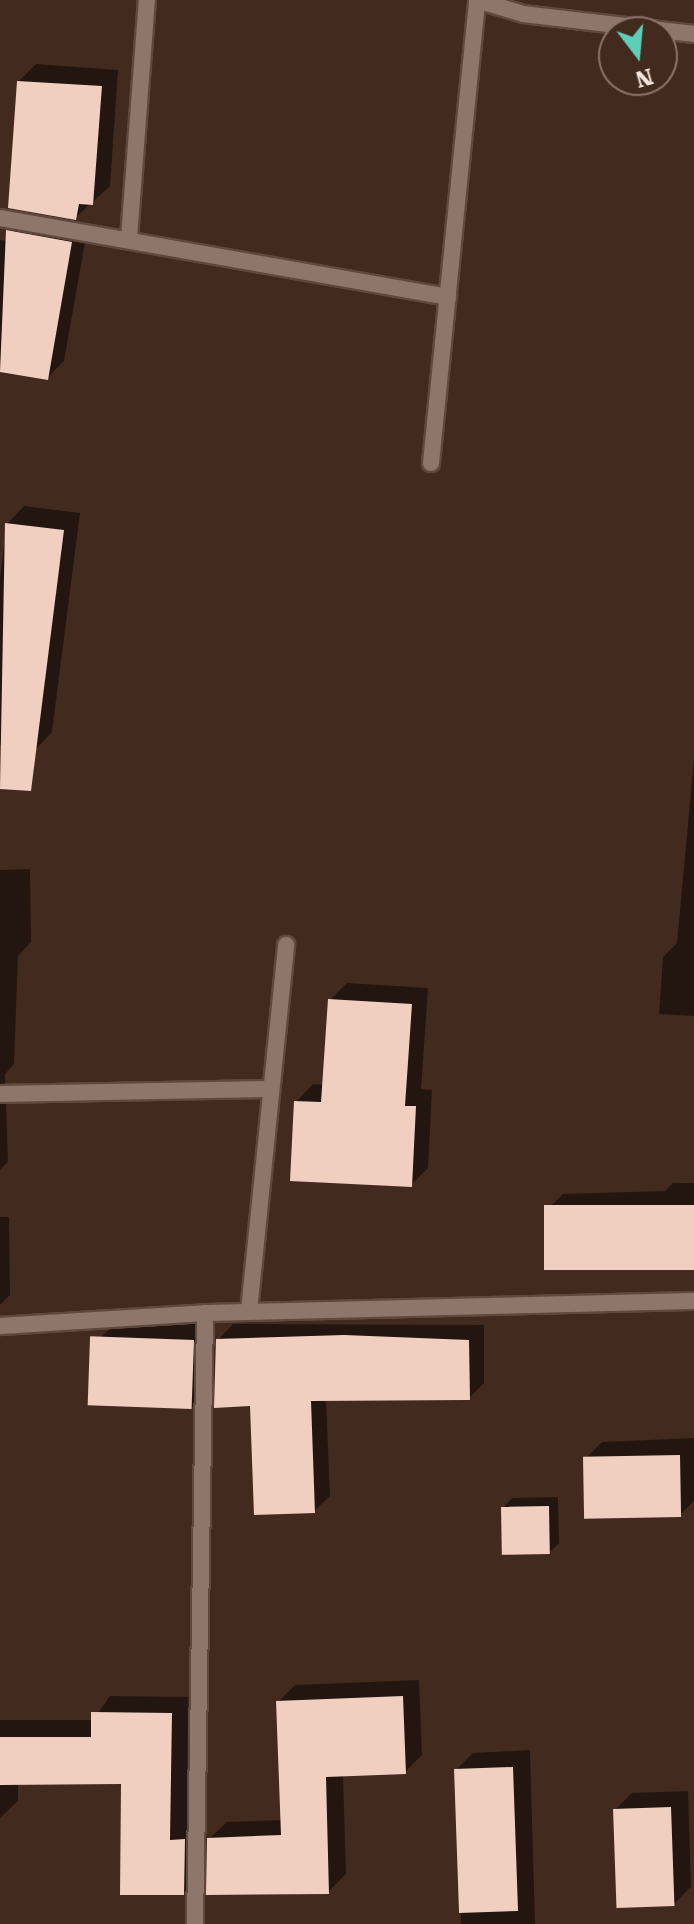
<!DOCTYPE html>
<html>
<head>
<meta charset="utf-8">
<style>
	body { margin:0 }
	#map { position:relative; width:694px; height:1924px; overflow:hidden; background:#432a1f; font-family:"Roboto Serif",serif }
	div>[style] { position:absolute }
	[style*='--x'] { left:calc(var(--x)*1px); top:calc(var(--y)*1px); width:calc(var(--w)*1px); rotate:calc(var(--a)*1deg) }
	.shadow>* { inset:0; background:#0007 }
	.building>* { inset:0; background:#f0cfc1; transform-origin:0 0 }
	.roads { filter:drop-shadow(2px 0 #5f483d) drop-shadow(-2px 0 #5f483d) drop-shadow(0 2px #5f483d) drop-shadow(0 -2px #5f483d) }
	.minor>* { height:16px; margin:-8px; padding:0 8px; transform-origin:8px; border-radius:8px; background:#8e766c }
	span { translate:-50% -50%; white-space:nowrap; text-align:center; line-height:1.15; -webkit-text-stroke:8px #432a1f; paint-order:stroke }
	.north { position:absolute; left:598px; top:16px; width:80px; height:80px; box-sizing:border-box; background:#432a1f; border:2px solid #8a746b; border-radius:50%; rotate:164deg; font-size:22px; font-weight:700; line-height:32px; text-align:center; color:#f5e4dd }
	.north::after { content:''; display:block; margin:auto; width:28px; height:36px; background:#5eceb8; clip-path:polygon(50% 0,100% 100%,50% 72%,0 100%) }
</style>
</head>
<body>
<div id="map">
	<div class="shadow">
		<div style="clip-path:polygon(36px 64px,118px 70px,110px 186px,75px 218px,19px 81px)"></div>
		<div style="clip-path:polygon(25px 214px,88px 225px,64px 361px,47px 378px,0 369px,0 240px,7px 241px)"></div>
		<div style="clip-path:polygon(24px 506px,80px 513px,52px 732px,35px 750px,0 745px,0 577px,7px 524px)"></div>
		<div style="clip-path:polygon(694px 759px,694px 1016px,659px 1014px,663px 957px,677px 943px)"></div>
		<div style="clip-path:polygon(30px 869px,31px 942px,18px 956px,14px 1064px,5px 1074px,8px 1162px,0 1170px,0 870px)"></div>
		<div style="clip-path:polygon(347px 983px,428px 988px,421px 1089px,432px 1090px,428px 1168px,411px 1185px,296px 1102px,313px 1084px,325px 1085px,330px 1000px)"></div>
		<div style="clip-path:polygon(673px 1183px,694px 1183px,694px 1269px,546px 1211px,563px 1194px,665px 1191px)"></div>
		<div style="clip-path:polygon(0 1217px,9px 1217px,10px 1295px,0 1305px)"></div>
		<div style="clip-path:polygon(210px 1323px,209px 1390px,192px 1407px,92px 1346px,110px 1328px)"></div>
		<div style="clip-path:polygon(233px 1324px,484px 1325px,484px 1383px,469px 1398px,326px 1399px,330px 1496px,314px 1511px,218px 1340px)"></div>
		<div style="clip-path:polygon(694px 1438px,694px 1501px,680px 1515px,585px 1459px,602px 1442px)"></div>
		<div style="clip-path:polygon(558px 1497px,559px 1543px,550px 1552px,503px 1508px,512px 1498px)"></div>
		<div style="clip-path:polygon(419px 1680px,422px 1755px,405px 1772px,343px 1774px,346px 1874px,328px 1892px,209px 1839px,227px 1822px,282px 1820px,278px 1702px,295px 1685px)"></div>
		<div style="clip-path:polygon(110px 1696px,188px 1697px,187px 1824px,202px 1823px,201px 1876px,184px 1893px,123px 1782px,18px 1783px,18px 1801px,0 1818px,0 1720px,93px 1720px)"></div>
		<div style="clip-path:polygon(530px 1750px,535px 1924px,461px 1924px,456px 1770px,473px 1753px)"></div>
		<div style="clip-path:polygon(688px 1791px,691px 1887px,674px 1904px,615px 1810px,632px 1793px)"></div>
	</div>
	<div class="building">
		<div style="clip-path:polygon(17px 81px,102px 86px,93px 205px,79px 204px,76px 220px,8px 208px)"></div>
		<div style="clip-path:polygon(6px 230px,72px 242px,48px 380px,0 372px)"></div>
		<div style="clip-path:polygon(5px 523px,64px 530px,31px 791px,0 789px)"></div>
		<div style="clip-path:polygon(328px 999px,412px 1004px,405px 1106px,416px 1106px,412px 1187px,290px 1181px,294px 1101px,321px 1102px)"></div>
		<div style="left:694px;top:1205px;width:65px;height:150px;rotate:90deg"></div>
		<div style="clip-path:polygon(344px 1335px,469px 1340px,470px 1400px,311px 1401px,315px 1513px,254px 1515px,250px 1406px,214px 1408px,216px 1339px)"></div>
		<div style="left:194px;top:1340px;width:69px;height:104px;rotate:92deg"></div>
		<div style="left:680px;top:1455px;width:62px;height:97px;rotate:89deg"></div>
		<div style="left:549px;top:1506px;width:48px;height:48px;rotate:89deg"></div>
		<div style="clip-path:polygon(403px 1696px,406px 1774px,326px 1777px,329px 1894px,206px 1895px,207px 1838px,281px 1835px,276px 1701px)"></div>
		<div style="clip-path:polygon(91px 1712px,172px 1713px,170px 1840px,185px 1839px,184px 1895px,120px 1895px,121px 1784px,0 1785px,0 1737px,91px 1737px)"></div>
		<div style="left:513px;top:1767px;width:144px;height:59px;rotate:88deg"></div>
		<div style="left:671px;top:1807px;width:99px;height:58px;rotate:88deg"></div>
	</div>
	<div class="roads">
		<div class="minor">
			<div style="--x:477;--y:0;--w:48;--a:16.9"></div>
			<div style="--x:523;--y:14;--w:172;--a:6.7"></div>
			<div style="--x:0;--y:218;--w:455;--a:10"></div>
			<div style="--x:129;--y:238;--w:239;--a:-85.7"></div>
			<div style="--x:431;--y:463;--w:464;--a:-84.3"></div>
			<div style="--x:0;--y:1094;--w:271;--a:-1.1"></div>
			<div style="--x:249;--y:1311;--w:368;--a:-84.2"></div>
			<div style="--x:0;--y:1326;--w:205;--a:-3.6"></div>
			<div style="--x:195;--y:1924;--w:611;--a:-89.06"></div>
			<div style="--x:205;--y:1313;--w:489;--a:-1.4"></div>
		</div>
	</div>
	<div class="north">N</div>
</div>
</body>
</html>
